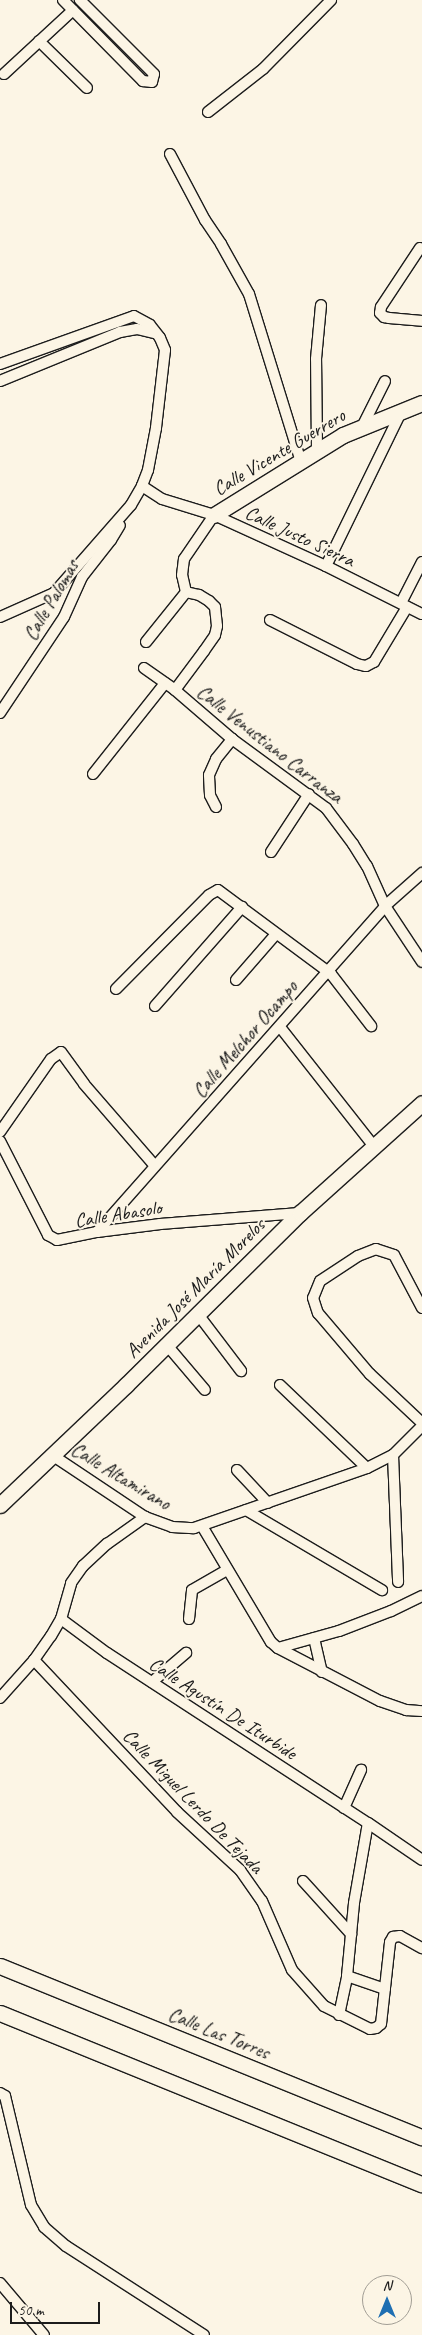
<!DOCTYPE html>
<html>
<head>
<meta charset="utf-8">
<style>
	body { margin:0 }
	#map { position:relative; width:422px; height:2335px; overflow:hidden; background:#fcf5e5; font-family:Caveat,sans-serif }
	div>[style] { position:absolute }
	[style*='--x'] { left:calc(var(--x)*1px); top:calc(var(--y)*1px); width:calc(var(--w)*1px); rotate:calc(var(--a)*1deg) }
	.roads { filter:drop-shadow(1px 0 #1c1c1c) drop-shadow(-1px 0 #1c1c1c) drop-shadow(0 1px #1c1c1c) drop-shadow(0 -1px #1c1c1c) }
	.street>* { height:10px; margin:-5px; padding:0 5px; transform-origin:5px; border-radius:5px; background:#fcf5e5 }
	.secondary>* { height:15px; margin:-7.5px; padding:0 7.5px; transform-origin:7.5px; border-radius:7.5px; background:#fcf5e5 }
	span { translate:-50% -50%; white-space:nowrap; text-align:center; line-height:1.15; -webkit-text-stroke:4px #fcf5e5; paint-order:stroke }
	.street-label { font-size:20px; color:#1c1c1c }
	.north { position:absolute; left:362px; top:2275px; width:50px; height:50px; box-sizing:border-box; background:#fcf5e5; border:1px solid #a29e95; border-radius:50%; rotate:0deg; font-size:14px; font-weight:700; line-height:20px; text-align:center; color:#1c1c1c }
	.north::after { content:''; display:block; margin:auto; width:18px; height:22px; background:#1f6fb2; clip-path:polygon(50% 0,100% 100%,50% 72%,0 100%) }
	.scale { position:absolute; left:10px; top:2302px; width:90px; height:22px; box-sizing:border-box; border:2px solid #1c1c1c; border-top:0; padding-left:6px; font-size:15px; line-height:18px; white-space:nowrap; color:#1c1c1c; -webkit-text-stroke:4px #fcf5e5; paint-order:stroke }
</style>
</head>
<body>
<div id="map">
	<div class="roads">
		<div class="street">
			<div style="--x:63;--y:0;--w:114;--a:45.4"></div>
			<div style="--x:143;--y:81;--w:9;--a:6"></div>
			<div style="--x:152;--y:82;--w:8;--a:-76"></div>
			<div style="--x:154;--y:74;--w:105;--a:-135"></div>
			<div style="--x:39;--y:41;--w:67;--a:44.4"></div>
			<div style="--x:4;--y:74;--w:94;--a:-42.8"></div>
			<div style="--x:208;--y:112;--w:70;--a:-38"></div>
			<div style="--x:263;--y:69;--w:97;--a:-45.4"></div>
			<div style="--x:170;--y:154;--w:75;--a:62.1"></div>
			<div style="--x:205;--y:220;--w:29;--a:56"></div>
			<div style="--x:221;--y:244;--w:57;--a:60.8"></div>
			<div style="--x:249;--y:294;--w:176;--a:72.8"></div>
			<div style="--x:420;--y:248;--w:71;--a:123.5"></div>
			<div style="--x:381;--y:307;--w:6;--a:99"></div>
			<div style="--x:380;--y:313;--w:6;--a:45"></div>
			<div style="--x:384;--y:317;--w:5;--a:11"></div>
			<div style="--x:389;--y:318;--w:33;--a:5"></div>
			<div style="--x:0;--y:364;--w:142;--a:-19.7"></div>
			<div style="--x:134;--y:316;--w:18;--a:29"></div>
			<div style="--x:150;--y:325;--w:16;--a:52"></div>
			<div style="--x:160;--y:338;--w:13;--a:67"></div>
			<div style="--x:165;--y:350;--w:79;--a:96.6"></div>
			<div style="--x:156;--y:428;--w:43;--a:100.8"></div>
			<div style="--x:148;--y:470;--w:17;--a:111"></div>
			<div style="--x:142;--y:486;--w:22;--a:120"></div>
			<div style="--x:131;--y:505;--w:117;--a:131.2"></div>
			<div style="--x:54;--y:593;--w:59;--a:156"></div>
			<div style="--x:0;--y:381;--w:130;--a:-22.2"></div>
			<div style="--x:120;--y:332;--w:17;--a:-10"></div>
			<div style="--x:137;--y:329;--w:18;--a:13"></div>
			<div style="--x:363;--y:425;--w:49;--a:-63.4"></div>
			<div style="--x:317;--y:450;--w:91;--a:-90.6"></div>
			<div style="--x:316;--y:359;--w:54;--a:-84.7"></div>
			<div style="--x:142;--y:486;--w:24;--a:33"></div>
			<div style="--x:162;--y:499;--w:54;--a:17.1"></div>
			<div style="--x:214;--y:515;--w:123;--a:24.5"></div>
			<div style="--x:326;--y:566;--w:107;--a:26.6"></div>
			<div style="--x:326;--y:566;--w:174;--a:-64"></div>
			<div style="--x:401;--y:603;--w:46;--a:-62.9"></div>
			<div style="--x:270;--y:620;--w:97;--a:26.8"></div>
			<div style="--x:357;--y:664;--w:9;--a:13"></div>
			<div style="--x:366;--y:666;--w:9;--a:-27"></div>
			<div style="--x:374;--y:662;--w:64;--a:-59"></div>
			<div style="--x:146;--y:642;--w:64;--a:-51.3"></div>
			<div style="--x:186;--y:592;--w:17;--a:-103"></div>
			<div style="--x:182;--y:575;--w:16;--a:-83"></div>
			<div style="--x:184;--y:559;--w:53;--a:-55.7"></div>
			<div style="--x:144;--y:668;--w:38;--a:35"></div>
			<div style="--x:175;--y:690;--w:75;--a:40.7"></div>
			<div style="--x:232;--y:739;--w:117;--a:36.3"></div>
			<div style="--x:326;--y:808;--w:45;--a:53.1"></div>
			<div style="--x:353;--y:844;--w:26;--a:58"></div>
			<div style="--x:367;--y:866;--w:44;--a:65.8"></div>
			<div style="--x:385;--y:906;--w:67;--a:56.5"></div>
			<div style="--x:175;--y:690;--w:49;--a:-53.4"></div>
			<div style="--x:204;--y:651;--w:19;--a:-55"></div>
			<div style="--x:215;--y:635;--w:9;--a:-77"></div>
			<div style="--x:217;--y:626;--w:19;--a:-96"></div>
			<div style="--x:215;--y:607;--w:8;--a:-135"></div>
			<div style="--x:209;--y:601;--w:12;--a:-149"></div>
			<div style="--x:199;--y:595;--w:13;--a:-167"></div>
			<div style="--x:0;--y:713;--w:115;--a:-56.3"></div>
			<div style="--x:64;--y:617;--w:44;--a:-65.8"></div>
			<div style="--x:82;--y:577;--w:47;--a:-51.9"></div>
			<div style="--x:111;--y:540;--w:17;--a:-59"></div>
			<div style="--x:93;--y:774;--w:116;--a:-51.6"></div>
			<div style="--x:216;--y:807;--w:13;--a:-117"></div>
			<div style="--x:210;--y:795;--w:20;--a:-93"></div>
			<div style="--x:209;--y:775;--w:17;--a:-66"></div>
			<div style="--x:216;--y:759;--w:26;--a:-51"></div>
			<div style="--x:271;--y:852;--w:69;--a:-56.8"></div>
			<div style="--x:236;--y:980;--w:61;--a:-49"></div>
			<div style="--x:116;--y:989;--w:132;--a:-45.3"></div>
			<div style="--x:209;--y:895;--w:10;--a:-29"></div>
			<div style="--x:218;--y:890;--w:141;--a:36.6"></div>
			<div style="--x:331;--y:974;--w:66;--a:52.4"></div>
			<div style="--x:155;--y:1006;--w:132;--a:-48.7"></div>
			<div style="--x:280;--y:1027;--w:150;--a:51.8"></div>
			<div style="--x:0;--y:1132;--w:89;--a:-55.1"></div>
			<div style="--x:51;--y:1059;--w:12;--a:-35"></div>
			<div style="--x:61;--y:1052;--w:39;--a:54"></div>
			<div style="--x:84;--y:1084;--w:108;--a:49.1"></div>
			<div style="--x:0;--y:1141;--w:106;--a:62.9"></div>
			<div style="--x:48;--y:1235;--w:10;--a:29"></div>
			<div style="--x:57;--y:1240;--w:41;--a:-11.3"></div>
			<div style="--x:97;--y:1232;--w:64;--a:-7.2"></div>
			<div style="--x:160;--y:1224;--w:140;--a:-4.5"></div>
			<div style="--x:97;--y:1232;--w:435;--a:-48.5"></div>
			<div style="--x:385;--y:906;--w:50;--a:-41.7"></div>
			<div style="--x:422;--y:1308;--w:60;--a:-117.8"></div>
			<div style="--x:394;--y:1255;--w:19;--a:-162"></div>
			<div style="--x:376;--y:1249;--w:19;--a:159"></div>
			<div style="--x:358;--y:1256;--w:45;--a:146.7"></div>
			<div style="--x:320;--y:1281;--w:18;--a:112"></div>
			<div style="--x:313;--y:1298;--w:16;--a:72"></div>
			<div style="--x:318;--y:1313;--w:80;--a:49.6"></div>
			<div style="--x:370;--y:1374;--w:71;--a:43.3"></div>
			<div style="--x:197;--y:1313;--w:73;--a:52.8"></div>
			<div style="--x:166;--y:1344;--w:60;--a:49.7"></div>
			<div style="--x:280;--y:1385;--w:120;--a:43.7"></div>
			<div style="--x:52;--y:1455;--w:112;--a:33.7"></div>
			<div style="--x:145;--y:1517;--w:29;--a:20"></div>
			<div style="--x:172;--y:1527;--w:22;--a:3"></div>
			<div style="--x:194;--y:1528;--w:183;--a:-19.1"></div>
			<div style="--x:367;--y:1468;--w:29;--a:-27"></div>
			<div style="--x:393;--y:1455;--w:41;--a:-45"></div>
			<div style="--x:393;--y:1455;--w:127;--a:87.7"></div>
			<div style="--x:237;--y:1470;--w:45;--a:46.8"></div>
			<div style="--x:246;--y:1510;--w:158;--a:30.5"></div>
			<div style="--x:202;--y:1526;--w:135;--a:59.3"></div>
			<div style="--x:271;--y:1642;--w:9;--a:41"></div>
			<div style="--x:278;--y:1648;--w:115;--a:27.5"></div>
			<div style="--x:380;--y:1701;--w:28;--a:19"></div>
			<div style="--x:406;--y:1710;--w:16;--a:4"></div>
			<div style="--x:61;--y:1619;--w:57;--a:36.5"></div>
			<div style="--x:107;--y:1653;--w:311;--a:33.1"></div>
			<div style="--x:368;--y:1823;--w:65;--a:34.4"></div>
			<div style="--x:189;--y:1619;--w:29;--a:-84"></div>
			<div style="--x:192;--y:1590;--w:40;--a:-29.7"></div>
			<div style="--x:314;--y:1638;--w:35;--a:77"></div>
			<div style="--x:278;--y:1648;--w:63;--a:-15.6"></div>
			<div style="--x:339;--y:1631;--w:56;--a:-21"></div>
			<div style="--x:391;--y:1611;--w:34;--a:-26"></div>
			<div style="--x:34;--y:1660;--w:209;--a:46.7"></div>
			<div style="--x:177;--y:1812;--w:86;--a:42.6"></div>
			<div style="--x:240;--y:1870;--w:38;--a:55"></div>
			<div style="--x:262;--y:1901;--w:75;--a:66.5"></div>
			<div style="--x:292;--y:1970;--w:48;--a:48.4"></div>
			<div style="--x:324;--y:2006;--w:51;--a:26.6"></div>
			<div style="--x:370;--y:2029;--w:6;--a:-9"></div>
			<div style="--x:376;--y:2028;--w:6;--a:-39"></div>
			<div style="--x:381;--y:2024;--w:82;--a:-83.7"></div>
			<div style="--x:390;--y:1942;--w:6;--a:-59"></div>
			<div style="--x:393;--y:1937;--w:7;--a:-8"></div>
			<div style="--x:400;--y:1936;--w:25;--a:29"></div>
			<div style="--x:152;--y:1682;--w:45;--a:-40.5"></div>
			<div style="--x:0;--y:1698;--w:51;--a:-48.2"></div>
			<div style="--x:34;--y:1660;--w:29;--a:-55"></div>
			<div style="--x:51;--y:1636;--w:20;--a:-60"></div>
			<div style="--x:61;--y:1619;--w:37;--a:-74"></div>
			<div style="--x:71;--y:1583;--w:21;--a:-55"></div>
			<div style="--x:83;--y:1566;--w:33;--a:-43"></div>
			<div style="--x:107;--y:1544;--w:47;--a:-35.4"></div>
			<div style="--x:344;--y:1808;--w:42;--a:-65.9"></div>
			<div style="--x:303;--y:1881;--w:72;--a:47.8"></div>
			<div style="--x:347;--y:1976;--w:40;--a:18.9"></div>
			<div style="--x:339;--y:2015;--w:40;--a:-78"></div>
			<div style="--x:347;--y:1976;--w:73;--a:-84.5"></div>
			<div style="--x:354;--y:1903;--w:81;--a:-80.1"></div>
			<div style="--x:0;--y:2093;--w:6;--a:31"></div>
			<div style="--x:5;--y:2096;--w:112;--a:76.6"></div>
			<div style="--x:31;--y:2205;--w:26;--a:59"></div>
			<div style="--x:44;--y:2227;--w:29;--a:41"></div>
			<div style="--x:66;--y:2246;--w:164;--a:32.8"></div>
			<div style="--x:0;--y:2283;--w:68;--a:49.8"></div>
		</div>
		<div class="secondary">
			<div style="--x:214;--y:515;--w:152;--a:-31.8"></div>
			<div style="--x:343;--y:435;--w:85;--a:-22.1"></div>
			<div style="--x:0;--y:1505;--w:174;--a:-43.6"></div>
			<div style="--x:126;--y:1385;--w:245;--a:-44.7"></div>
			<div style="--x:300;--y:1213;--w:164;--a:-42"></div>
			<div style="--x:0;--y:1966;--w:455;--a:22.1"></div>
			<div style="--x:0;--y:2013;--w:455;--a:22.1"></div>
		</div>
	</div>
	<div class="street-label">
		<span style="left:279px;top:452px;rotate:-31deg">Calle Vicente Guerrero</span>
		<span style="left:300px;top:536px;rotate:25deg">Calle Justo Sierra</span>
		<span style="left:51px;top:600px;rotate:-60deg">Calle Palomas</span>
		<span style="left:270px;top:744px;rotate:38deg">Calle Venustiano Carranza</span>
		<span style="left:245px;top:1039px;rotate:-49deg">Calle Melchor Ocampo</span>
		<span style="left:118px;top:1214px;rotate:-9deg">Calle Abasolo</span>
		<span style="left:195px;top:1288px;rotate:-45deg">Avenida José María Morelos</span>
		<span style="left:121px;top:1476px;rotate:31deg">Calle Altamirano</span>
		<span style="left:223px;top:1708px;rotate:33deg">Calle Agustín De Iturbide</span>
		<span style="left:193px;top:1801px;rotate:46deg">Calle Miguel Lerdo De Tejada</span>
		<span style="left:219px;top:2033px;rotate:22deg">Calle Las Torres</span>
	</div>
	<div class="north">N</div>
	<div class="scale">50 m</div>
</div>
</body>
</html>
